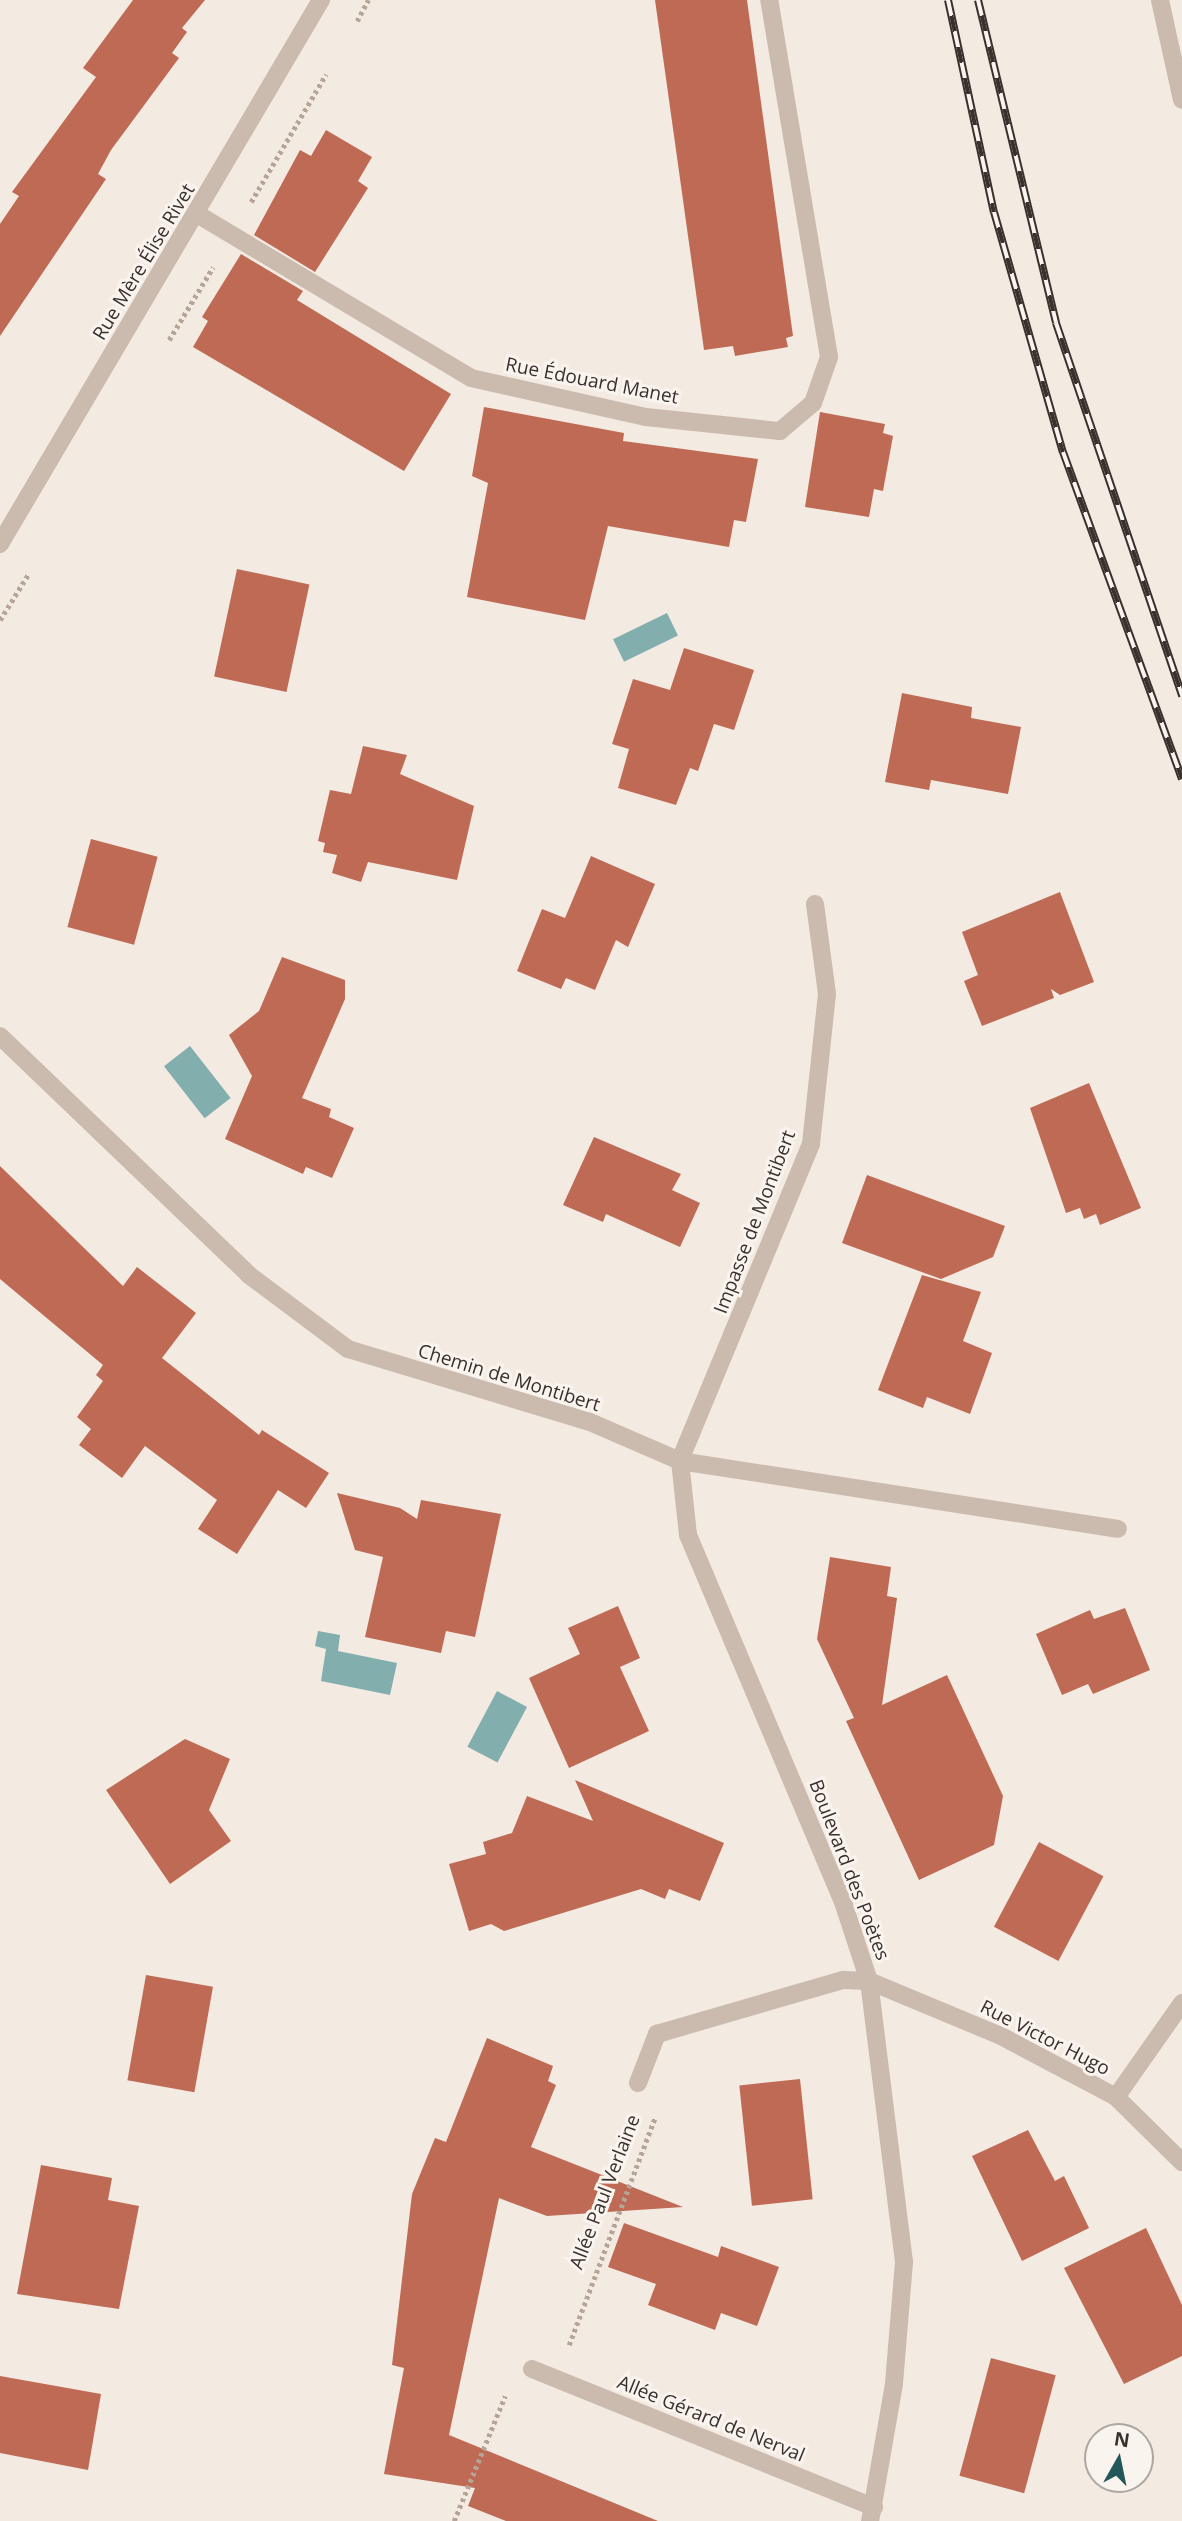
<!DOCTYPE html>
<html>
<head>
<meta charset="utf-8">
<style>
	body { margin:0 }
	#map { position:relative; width:1182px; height:2521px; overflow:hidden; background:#f3eae2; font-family:"Open Sans",sans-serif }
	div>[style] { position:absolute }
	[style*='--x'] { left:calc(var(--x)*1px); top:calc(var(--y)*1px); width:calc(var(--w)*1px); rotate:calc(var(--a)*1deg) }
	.water>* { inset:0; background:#83aeae; transform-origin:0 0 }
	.building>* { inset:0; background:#bf6a54; transform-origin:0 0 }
	.path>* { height:4.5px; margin-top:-2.25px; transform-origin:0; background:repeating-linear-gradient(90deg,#b7a498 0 3.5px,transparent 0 7px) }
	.minor>* { height:18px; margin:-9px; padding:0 9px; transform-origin:9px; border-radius:9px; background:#cbbaae }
	.tertiary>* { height:18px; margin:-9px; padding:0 9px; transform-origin:9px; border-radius:9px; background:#cbbaae }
	.rail>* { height:8px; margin-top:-4px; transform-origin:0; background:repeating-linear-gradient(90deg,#faf4ef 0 16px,#3a302c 0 32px); box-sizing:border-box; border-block:2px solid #3a302c }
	span { translate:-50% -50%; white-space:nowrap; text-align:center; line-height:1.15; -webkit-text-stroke:6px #faf4ef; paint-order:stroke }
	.street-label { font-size:19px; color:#3a302c }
	.north { position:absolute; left:1084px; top:2423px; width:70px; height:70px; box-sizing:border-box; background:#faf4ef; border:2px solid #ada6a1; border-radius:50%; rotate:9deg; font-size:19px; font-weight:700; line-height:28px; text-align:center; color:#3a302c }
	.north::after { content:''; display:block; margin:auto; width:24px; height:32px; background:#23585a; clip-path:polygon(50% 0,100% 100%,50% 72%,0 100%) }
</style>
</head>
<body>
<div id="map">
	<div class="water">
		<div style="left:667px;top:613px;width:25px;height:60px;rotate:64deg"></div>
		<div style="left:190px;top:1046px;width:66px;height:33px;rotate:52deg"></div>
		<div style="clip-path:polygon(318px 1631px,340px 1635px,338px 1651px,397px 1663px,390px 1695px,321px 1681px,326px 1649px,315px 1646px)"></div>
		<div style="left:497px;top:1691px;width:34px;height:63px;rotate:28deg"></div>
	</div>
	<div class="building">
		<div style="clip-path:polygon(133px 0,205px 0,182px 28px,187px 32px,172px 53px,179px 58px,111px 150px,98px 174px,106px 179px,0 336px,0 224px,19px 196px,12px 192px,96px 77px,83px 68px)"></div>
		<div style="clip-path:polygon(655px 0,747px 0,793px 336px,786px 338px,788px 347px,735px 356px,733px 346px,704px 350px)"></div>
		<div style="clip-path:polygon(326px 130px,372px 157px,358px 181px,368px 188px,315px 272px,254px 235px,300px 150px,311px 156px)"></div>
		<div style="clip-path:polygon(241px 254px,303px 291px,297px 300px,451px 394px,404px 471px,193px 347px,208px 321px,202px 317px)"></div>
		<div style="clip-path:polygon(484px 407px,624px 433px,623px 441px,758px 459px,746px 522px,734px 520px,729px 547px,608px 526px,585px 620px,467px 597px,488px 483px,472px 476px)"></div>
		<div style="clip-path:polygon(820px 412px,885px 424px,883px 433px,893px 436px,883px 491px,874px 489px,869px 517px,805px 507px)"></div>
		<div style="left:237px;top:569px;width:74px;height:110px;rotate:12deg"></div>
		<div style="clip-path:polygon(684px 648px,754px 670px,734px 730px,714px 724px,698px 771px,690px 768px,676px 805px,618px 788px,629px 749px,612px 744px,633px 679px,670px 690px)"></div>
		<div style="clip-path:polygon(902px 693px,972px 707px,971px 718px,1021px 727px,1008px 794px,931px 780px,929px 790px,885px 782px)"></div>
		<div style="clip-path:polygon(363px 746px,407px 755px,400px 774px,474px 806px,457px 880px,368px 862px,361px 882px,332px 873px,337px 855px,323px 852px,325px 843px,318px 841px,330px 790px,351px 794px)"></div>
		<div style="left:91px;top:839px;width:69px;height:91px;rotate:15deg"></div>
		<div style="clip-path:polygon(591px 856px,655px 884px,628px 947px,616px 940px,595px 990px,566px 978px,561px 989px,517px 971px,542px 909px,565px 918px)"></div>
		<div style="clip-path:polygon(1060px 892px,1094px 982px,1060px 995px,1051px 989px,1054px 998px,982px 1026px,964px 981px,978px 975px,962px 932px)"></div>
		<div style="clip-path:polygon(282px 957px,345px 980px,345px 999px,302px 1098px,331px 1109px,329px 1117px,354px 1128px,332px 1178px,306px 1167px,303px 1174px,225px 1139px,252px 1076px,229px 1035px,259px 1011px)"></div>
		<div style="clip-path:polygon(1089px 1083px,1141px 1208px,1100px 1225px,1096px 1214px,1084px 1219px,1080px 1208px,1066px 1213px,1030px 1108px)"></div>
		<div style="clip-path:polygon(594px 1137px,681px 1174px,672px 1190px,700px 1203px,680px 1247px,606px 1214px,603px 1222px,563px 1205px)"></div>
		<div style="clip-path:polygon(0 1166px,123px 1286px,137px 1267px,196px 1313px,162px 1358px,259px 1435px,262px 1430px,329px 1473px,306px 1508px,278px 1490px,237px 1554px,198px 1529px,217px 1500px,145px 1446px,122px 1478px,79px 1445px,91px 1429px,77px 1417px,103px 1381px,96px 1375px,103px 1365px,0 1279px)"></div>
		<div style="clip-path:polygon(867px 1175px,1005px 1226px,993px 1257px,941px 1279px,842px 1243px)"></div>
		<div style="clip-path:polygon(922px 1275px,981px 1292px,963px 1341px,992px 1353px,970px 1414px,927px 1397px,923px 1408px,878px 1390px)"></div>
		<div style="clip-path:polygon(337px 1493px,400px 1508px,417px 1519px,421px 1500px,501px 1514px,475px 1637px,446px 1631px,441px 1653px,365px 1637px,383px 1557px,355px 1550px)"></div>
		<div style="clip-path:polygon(830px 1557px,891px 1567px,887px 1596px,897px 1598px,882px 1705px,947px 1675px,1003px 1796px,994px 1845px,919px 1880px,846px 1721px,854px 1718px,817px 1639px)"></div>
		<div style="clip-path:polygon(618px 1606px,640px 1658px,620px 1667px,649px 1731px,569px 1768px,529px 1678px,580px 1654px,568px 1628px)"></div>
		<div style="clip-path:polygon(1125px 1608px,1150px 1670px,1093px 1694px,1088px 1684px,1062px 1695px,1036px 1634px,1090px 1610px,1094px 1619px)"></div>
		<div style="clip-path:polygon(185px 1739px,230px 1759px,209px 1810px,231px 1841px,170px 1884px,106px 1790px)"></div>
		<div style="clip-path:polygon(575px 1780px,724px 1843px,700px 1901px,669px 1889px,665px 1899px,641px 1889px,504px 1931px,491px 1924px,469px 1931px,449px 1864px,486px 1854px,483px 1842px,512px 1833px,527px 1796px,593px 1821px)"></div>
		<div style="left:1039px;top:1842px;width:73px;height:96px;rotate:28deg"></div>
		<div style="left:146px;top:1975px;width:68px;height:107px;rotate:10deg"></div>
		<div style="clip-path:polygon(487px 2038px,553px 2066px,548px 2081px,556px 2085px,531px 2147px,683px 2207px,547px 2216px,499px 2198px,449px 2435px,658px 2521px,506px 2521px,468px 2506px,475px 2488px,384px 2474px,404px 2368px,392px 2365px,412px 2194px,435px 2138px,446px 2142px)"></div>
		<div style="left:800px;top:2079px;width:121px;height:61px;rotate:84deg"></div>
		<div style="clip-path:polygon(1028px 2130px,1055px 2181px,1064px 2176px,1089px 2228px,1022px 2261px,972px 2156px)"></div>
		<div style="clip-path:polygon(41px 2165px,112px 2178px,108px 2200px,139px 2206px,119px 2309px,17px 2294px)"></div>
		<div style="clip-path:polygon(624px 2223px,718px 2257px,721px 2246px,779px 2267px,757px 2326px,721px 2313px,715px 2330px,648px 2305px,656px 2284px,608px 2267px)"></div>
		<div style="clip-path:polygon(1146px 2228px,1182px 2305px,1182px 2356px,1124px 2384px,1064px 2268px)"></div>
		<div style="left:991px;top:2358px;width:67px;height:122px;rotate:15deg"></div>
		<div style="clip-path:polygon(0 2376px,101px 2394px,88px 2470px,0 2453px)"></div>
	</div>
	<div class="path">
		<div style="--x:357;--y:21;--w:24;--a:-62"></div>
		<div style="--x:251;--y:202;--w:148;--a:-59.6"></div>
		<div style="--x:169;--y:340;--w:85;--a:-58.9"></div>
		<div style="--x:0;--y:620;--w:55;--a:-58.3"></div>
		<div style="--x:569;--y:2345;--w:243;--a:-69.3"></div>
		<div style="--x:454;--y:2521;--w:135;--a:-67.8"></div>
	</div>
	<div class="minor">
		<div style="--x:1160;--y:0;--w:102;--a:77.6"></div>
		<div style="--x:197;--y:214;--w:319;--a:30.9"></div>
		<div style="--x:471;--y:378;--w:179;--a:12.6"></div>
		<div style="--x:646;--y:417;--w:135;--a:6"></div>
		<div style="--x:780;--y:431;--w:43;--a:-40.3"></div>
		<div style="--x:813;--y:403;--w:49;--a:-70.8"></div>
		<div style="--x:829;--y:357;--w:362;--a:-99.5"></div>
		<div style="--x:815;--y:904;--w:91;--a:82.4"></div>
		<div style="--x:827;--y:994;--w:151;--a:96.1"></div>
		<div style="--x:811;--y:1144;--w:343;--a:112.5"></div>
		<div style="--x:680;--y:1461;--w:74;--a:83.8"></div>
		<div style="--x:688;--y:1535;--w:398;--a:67.1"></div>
		<div style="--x:843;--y:1902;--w:83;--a:71.8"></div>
		<div style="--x:869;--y:1981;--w:283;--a:82.9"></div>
		<div style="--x:904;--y:2262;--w:122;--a:94.7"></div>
		<div style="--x:894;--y:2384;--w:139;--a:99.9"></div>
		<div style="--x:0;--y:1036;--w:345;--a:43.8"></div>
		<div style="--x:249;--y:1275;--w:124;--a:36.8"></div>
		<div style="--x:348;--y:1349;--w:253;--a:16.8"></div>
		<div style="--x:590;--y:1422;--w:98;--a:23.4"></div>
		<div style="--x:680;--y:1461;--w:443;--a:8.8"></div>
		<div style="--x:638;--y:2083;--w:53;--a:-68.8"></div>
		<div style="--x:657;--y:2034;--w:194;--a:-16.2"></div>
		<div style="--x:843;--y:1980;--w:26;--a:2"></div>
		<div style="--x:869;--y:1981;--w:143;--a:22.6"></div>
		<div style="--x:1001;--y:2036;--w:130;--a:27.9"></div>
		<div style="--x:1116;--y:2097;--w:93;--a:44.6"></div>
		<div style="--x:1116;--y:2097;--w:115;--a:-54.9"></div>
		<div style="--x:532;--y:2369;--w:369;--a:22"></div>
	</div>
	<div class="tertiary">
		<div style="--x:0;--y:544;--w:632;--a:-59.46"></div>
	</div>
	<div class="rail">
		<div style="--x:948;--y:0;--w:217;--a:77.8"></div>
		<div style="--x:994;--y:212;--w:250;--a:74"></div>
		<div style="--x:1063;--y:452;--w:348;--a:70"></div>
		<div style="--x:978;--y:0;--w:332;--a:76.4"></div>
		<div style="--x:1056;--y:323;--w:394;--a:71.3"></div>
	</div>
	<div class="street-label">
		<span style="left:144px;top:262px;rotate:-59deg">Rue Mère Élise Rivet</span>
		<span style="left:592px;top:381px;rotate:11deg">Rue Édouard Manet</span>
		<span style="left:755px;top:1222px;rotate:-69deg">Impasse de Montibert</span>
		<span style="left:509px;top:1378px;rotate:17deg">Chemin de Montibert</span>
		<span style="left:849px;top:1870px;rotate:69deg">Boulevard des Poètes</span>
		<span style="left:1045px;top:2038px;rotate:27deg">Rue Victor Hugo</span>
		<span style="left:605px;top:2192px;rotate:-69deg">Allée Paul Verlaine</span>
		<span style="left:711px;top:2419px;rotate:22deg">Allée Gérard de Nerval</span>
	</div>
	<div class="north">N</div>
</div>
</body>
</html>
